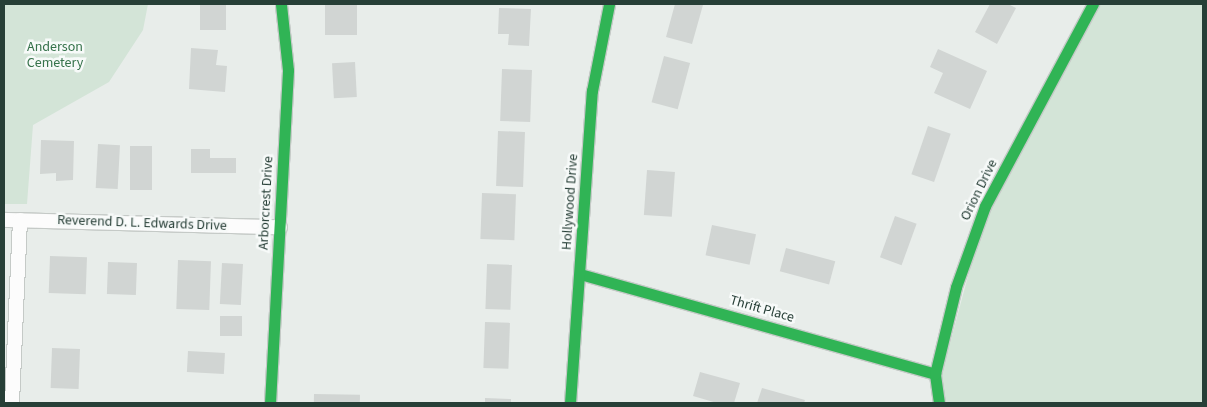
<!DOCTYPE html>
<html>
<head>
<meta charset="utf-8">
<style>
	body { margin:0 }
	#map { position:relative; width:1207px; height:407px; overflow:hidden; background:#e8edea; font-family:"Source Sans 3",sans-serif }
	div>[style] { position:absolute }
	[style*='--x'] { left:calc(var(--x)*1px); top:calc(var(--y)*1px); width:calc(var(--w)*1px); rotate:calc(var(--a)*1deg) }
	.green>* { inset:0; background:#d3e4d7 }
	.building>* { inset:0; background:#d1d5d3; transform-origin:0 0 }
	.roads { filter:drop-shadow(1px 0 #c5cac7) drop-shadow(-1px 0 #c5cac7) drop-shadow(0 1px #c5cac7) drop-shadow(0 -1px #c5cac7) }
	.street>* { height:14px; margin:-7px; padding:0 7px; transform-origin:7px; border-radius:7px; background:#fcfcfc }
	.fast>* { height:11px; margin:-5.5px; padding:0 5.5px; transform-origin:5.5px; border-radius:5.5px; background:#30b455 }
	span { translate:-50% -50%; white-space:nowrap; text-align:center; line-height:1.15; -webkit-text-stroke:5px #f7faf9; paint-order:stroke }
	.park-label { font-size:14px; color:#35724a }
	.street-label { font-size:14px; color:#273f37 }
	.frame { position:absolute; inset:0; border:5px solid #273f37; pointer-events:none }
</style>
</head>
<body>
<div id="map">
	<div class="green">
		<div style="clip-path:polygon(4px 4px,148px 4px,143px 30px,109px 82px,33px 125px,27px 204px,4px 204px)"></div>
		<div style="clip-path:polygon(1091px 4px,1203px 4px,1203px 403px,942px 403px,943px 369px,995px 176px)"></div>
	</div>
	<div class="building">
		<div style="left:200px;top:4px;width:26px;height:26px"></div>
		<div style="left:325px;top:4px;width:32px;height:31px"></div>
		<div style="clip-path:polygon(675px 4px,703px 5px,692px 44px,666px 37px)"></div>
		<div style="clip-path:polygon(990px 4px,1008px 4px,1016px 8px,997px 44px,975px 32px)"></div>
		<div style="clip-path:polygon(499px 8px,531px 9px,529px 46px,508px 45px,509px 34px,498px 34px)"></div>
		<div style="clip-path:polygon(191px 48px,218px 50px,216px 65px,227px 66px,225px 92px,189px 89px)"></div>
		<div style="clip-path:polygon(938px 49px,987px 71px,970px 109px,934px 93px,943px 73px,930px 67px)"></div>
		<div style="left:664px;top:56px;width:27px;height:48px;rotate:15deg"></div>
		<div style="left:355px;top:62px;width:35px;height:23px;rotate:87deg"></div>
		<div style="left:502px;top:69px;width:30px;height:52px;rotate:2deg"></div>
		<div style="left:928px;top:126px;width:24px;height:51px;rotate:19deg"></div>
		<div style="left:498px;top:131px;width:27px;height:55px;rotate:2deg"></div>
		<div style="clip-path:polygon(41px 140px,74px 141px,73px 180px,56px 181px,56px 173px,40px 174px)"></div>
		<div style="left:98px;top:144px;width:22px;height:44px;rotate:3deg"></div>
		<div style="left:130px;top:146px;width:22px;height:44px"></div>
		<div style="clip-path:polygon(191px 149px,210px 149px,210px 158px,236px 158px,236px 173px,191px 173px)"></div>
		<div style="left:647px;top:170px;width:28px;height:45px;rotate:4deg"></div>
		<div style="left:482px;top:193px;width:34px;height:46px;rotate:2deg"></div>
		<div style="left:895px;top:216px;width:23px;height:44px;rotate:20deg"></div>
		<div style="left:712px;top:225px;width:45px;height:31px;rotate:12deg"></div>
		<div style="left:786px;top:248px;width:51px;height:24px;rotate:15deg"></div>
		<div style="left:50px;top:256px;width:37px;height:37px;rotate:2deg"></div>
		<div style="left:178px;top:260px;width:33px;height:49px;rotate:2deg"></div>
		<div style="left:108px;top:262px;width:29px;height:32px;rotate:2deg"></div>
		<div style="left:222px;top:263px;width:21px;height:41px;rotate:3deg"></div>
		<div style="left:487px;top:264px;width:25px;height:45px;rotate:2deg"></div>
		<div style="left:220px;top:316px;width:22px;height:20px"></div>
		<div style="left:485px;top:322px;width:25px;height:46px;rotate:2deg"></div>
		<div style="left:52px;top:348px;width:28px;height:40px;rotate:2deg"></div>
		<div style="left:188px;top:351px;width:37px;height:21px;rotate:3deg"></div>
		<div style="clip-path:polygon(700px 372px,740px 383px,734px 403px,717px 403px,693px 396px)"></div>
		<div style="clip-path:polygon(762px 388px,805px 400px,804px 403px,757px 403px)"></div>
		<div style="left:314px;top:394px;width:46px;height:9px;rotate:1deg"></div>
		<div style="clip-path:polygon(485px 398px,511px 399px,511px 403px,485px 403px)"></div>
	</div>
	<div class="roads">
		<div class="street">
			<div style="--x:4;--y:220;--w:276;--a:1.5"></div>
			<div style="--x:12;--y:403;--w:183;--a:-87.5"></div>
		</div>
		<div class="fast">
			<div style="--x:580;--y:274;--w:369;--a:15.7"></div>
			<div style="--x:270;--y:403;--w:333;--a:-86.9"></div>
			<div style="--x:288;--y:70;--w:66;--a:-96.1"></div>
			<div style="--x:570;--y:403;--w:313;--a:-86"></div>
			<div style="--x:592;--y:91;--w:89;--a:-78.9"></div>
			<div style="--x:939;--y:403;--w:29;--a:-98"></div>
			<div style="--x:935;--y:374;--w:89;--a:-76.4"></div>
			<div style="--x:956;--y:287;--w:86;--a:-70.3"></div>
			<div style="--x:985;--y:206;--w:229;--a:-61.9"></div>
		</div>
	</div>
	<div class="park-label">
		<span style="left:55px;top:55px">Anderson<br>Cemetery</span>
	</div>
	<div class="street-label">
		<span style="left:979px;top:190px;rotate:-64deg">Orion Drive</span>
		<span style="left:570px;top:202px;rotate:-86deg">Hollywood Drive</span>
		<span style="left:266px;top:203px;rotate:-87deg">Arborcrest Drive</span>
		<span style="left:142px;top:223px;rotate:2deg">Reverend D. L. Edwards Drive</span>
		<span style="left:762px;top:309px;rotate:16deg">Thrift Place</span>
	</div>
	<div class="frame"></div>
</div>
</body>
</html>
